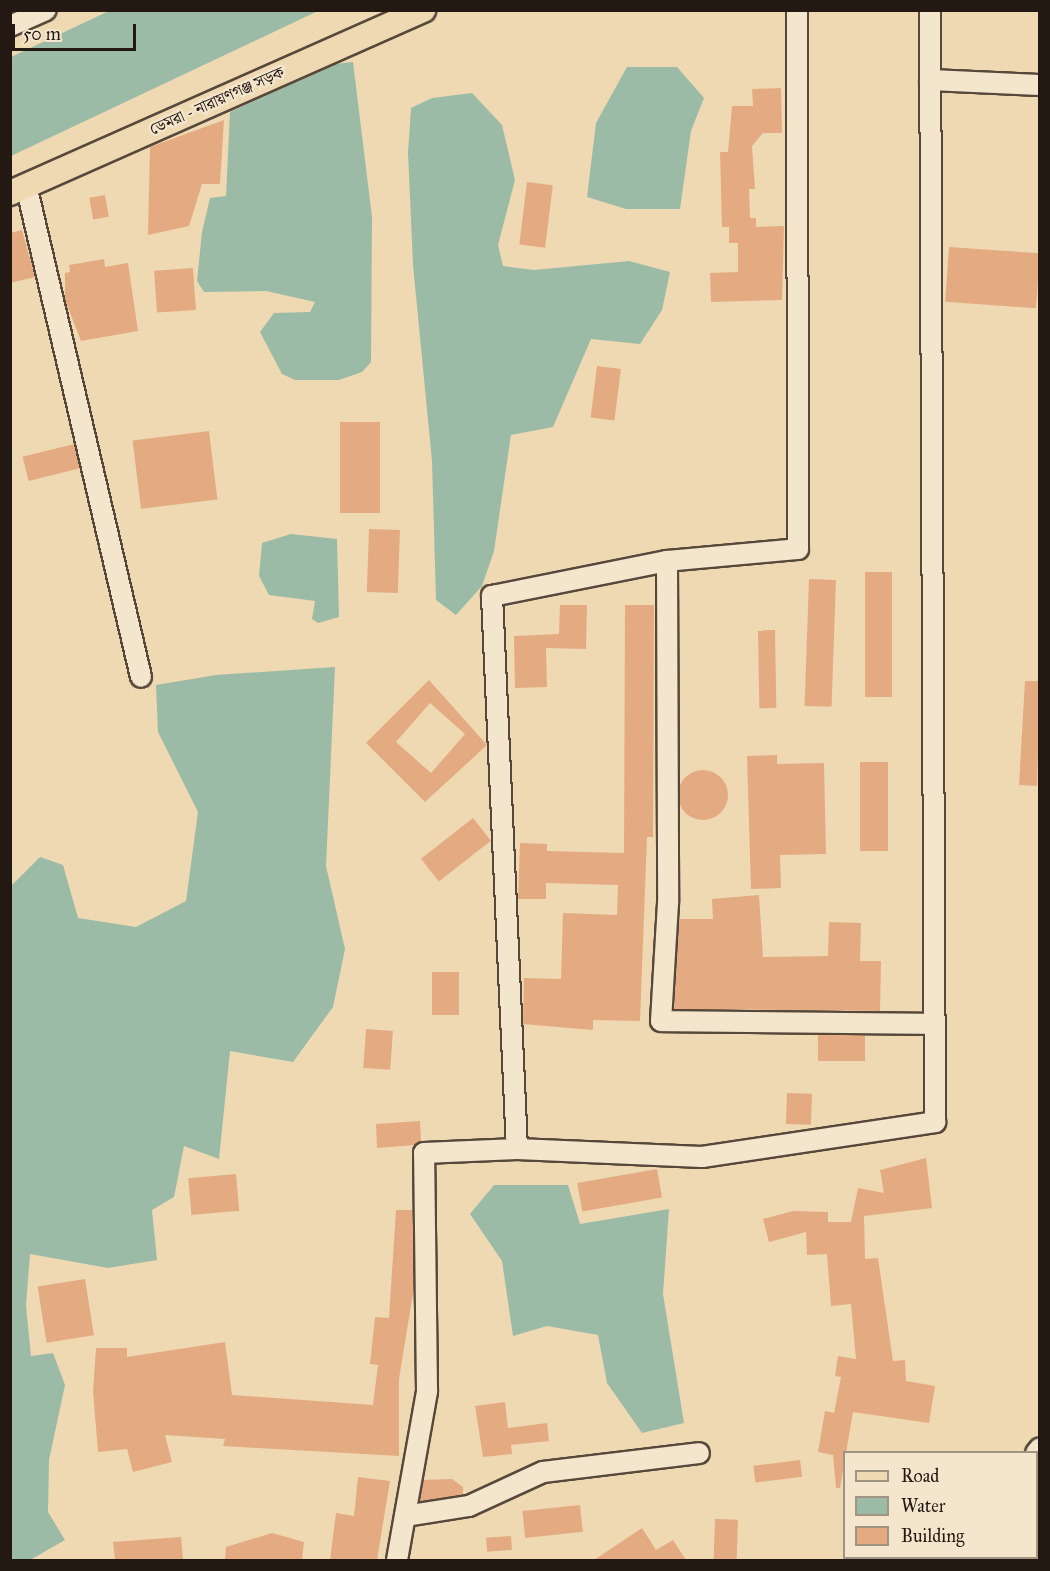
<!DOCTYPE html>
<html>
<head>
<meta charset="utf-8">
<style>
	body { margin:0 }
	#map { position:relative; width:1050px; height:1571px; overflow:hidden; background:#eed9b2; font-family:"IM FELL Great Primer","Noto Serif Bengali",serif }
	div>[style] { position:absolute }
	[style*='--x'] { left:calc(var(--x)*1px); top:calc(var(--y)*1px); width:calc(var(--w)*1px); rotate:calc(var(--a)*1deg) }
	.water>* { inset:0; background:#9bbba7 }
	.building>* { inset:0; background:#e4ab83; transform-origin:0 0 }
	.round { border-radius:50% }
	.roads { filter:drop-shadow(2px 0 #56483a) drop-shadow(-2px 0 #56483a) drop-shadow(0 2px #56483a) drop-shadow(0 -2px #56483a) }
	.minor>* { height:20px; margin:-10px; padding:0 10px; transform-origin:10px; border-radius:10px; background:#f4e6cd }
	.major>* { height:24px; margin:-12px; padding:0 12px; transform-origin:12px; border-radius:12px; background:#eed9b2 }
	span { translate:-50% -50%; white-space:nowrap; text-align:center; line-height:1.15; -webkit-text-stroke:4.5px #f4e6cd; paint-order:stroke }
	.street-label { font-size:16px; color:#231812 }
	.frame { position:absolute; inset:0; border:12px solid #231812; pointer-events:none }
	.legend { position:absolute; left:843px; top:1451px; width:195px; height:108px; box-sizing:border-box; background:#f4e6cd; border:2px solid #a09482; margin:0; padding:8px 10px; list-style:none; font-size:18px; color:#231812 }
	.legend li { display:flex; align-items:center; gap:12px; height:30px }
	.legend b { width:30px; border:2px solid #a09482 }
	.scale { position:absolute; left:12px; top:24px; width:124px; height:27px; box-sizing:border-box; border:3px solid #231812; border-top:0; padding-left:8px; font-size:18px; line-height:21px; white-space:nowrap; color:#231812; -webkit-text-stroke:4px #f4e6cd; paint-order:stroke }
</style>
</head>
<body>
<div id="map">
	<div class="water">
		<div style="clip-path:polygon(109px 11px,109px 10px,318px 11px,11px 156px,11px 57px)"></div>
		<div style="clip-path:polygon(353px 62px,372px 217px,371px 362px,362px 372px,339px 380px,295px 380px,282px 374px,260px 332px,274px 313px,310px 312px,315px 302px,266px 291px,204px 292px,197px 281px,202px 232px,210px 198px,226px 196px,230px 112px,335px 64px)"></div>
		<div style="clip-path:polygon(627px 67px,677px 67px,704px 98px,691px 131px,680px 209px,626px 209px,587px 197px,596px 123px)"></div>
		<div style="clip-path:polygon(472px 93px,502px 125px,515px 180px,498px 245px,503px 266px,534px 270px,629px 261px,670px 272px,662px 310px,640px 344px,591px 339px,553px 427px,511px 435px,494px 551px,482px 586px,456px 615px,436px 600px,432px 461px,413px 265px,408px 153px,411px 108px,432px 98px)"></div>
		<div style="clip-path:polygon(291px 534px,337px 539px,339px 617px,318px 623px,312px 619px,315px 601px,269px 595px,259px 576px,262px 543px)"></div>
		<div style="clip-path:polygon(335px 667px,326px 866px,345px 949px,333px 1007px,293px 1062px,230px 1051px,219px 1159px,184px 1146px,174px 1197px,152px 1210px,157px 1260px,108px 1268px,30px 1254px,26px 1306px,31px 1356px,53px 1353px,65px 1385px,49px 1460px,48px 1512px,65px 1540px,30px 1560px,11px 1560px,11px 886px,40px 857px,63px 865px,78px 918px,136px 927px,186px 901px,198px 812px,158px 732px,156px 685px,216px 675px)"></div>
		<div style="clip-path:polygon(494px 1185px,568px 1185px,580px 1224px,669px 1209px,663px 1294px,684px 1423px,642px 1433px,607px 1383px,598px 1335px,547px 1326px,513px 1336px,502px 1261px,470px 1214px)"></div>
	</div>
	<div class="building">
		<div style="clip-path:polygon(781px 88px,782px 133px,763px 133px,752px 146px,755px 189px,749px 189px,750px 218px,756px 218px,756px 227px,784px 226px,782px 300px,711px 302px,710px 273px,738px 272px,738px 243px,729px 243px,729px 227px,722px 227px,720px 152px,728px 152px,732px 106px,753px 106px,752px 89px)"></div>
		<div style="clip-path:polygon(224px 120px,220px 184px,202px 184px,189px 226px,148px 235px,150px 147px)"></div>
		<div style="left:527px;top:182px;width:26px;height:63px;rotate:7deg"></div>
		<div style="left:105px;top:195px;width:22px;height:16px;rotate:80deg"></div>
		<div style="clip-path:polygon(22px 230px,35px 277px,10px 283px,10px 233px)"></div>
		<div style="left:949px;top:247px;width:91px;height:55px;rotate:4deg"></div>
		<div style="clip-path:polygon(104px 259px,105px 267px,128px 263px,138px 331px,81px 341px,65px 300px,65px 273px,70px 272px,69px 265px)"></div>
		<div style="left:193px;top:268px;width:42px;height:39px;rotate:86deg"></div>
		<div style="left:597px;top:366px;width:24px;height:52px;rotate:7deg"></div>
		<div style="left:340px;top:422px;width:40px;height:91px"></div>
		<div style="left:209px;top:431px;width:69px;height:77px;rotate:83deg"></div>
		<div style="left:74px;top:444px;width:25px;height:53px;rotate:76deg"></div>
		<div style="left:369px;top:529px;width:31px;height:63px;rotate:2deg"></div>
		<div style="left:865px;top:572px;width:27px;height:125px"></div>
		<div style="left:809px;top:579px;width:27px;height:127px;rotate:2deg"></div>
		<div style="clip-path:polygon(560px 605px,587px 605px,586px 649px,546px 648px,547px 687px,515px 688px,514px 636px,559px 634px)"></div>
		<div style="clip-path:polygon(625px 605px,654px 605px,653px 837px,647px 837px,640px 1021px,593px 1020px,593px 1030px,523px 1024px,524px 978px,561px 979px,563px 913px,617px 915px,618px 885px,546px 883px,546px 899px,518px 899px,520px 843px,547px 844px,547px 851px,624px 853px)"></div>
		<div style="left:775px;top:630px;width:78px;height:17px;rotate:89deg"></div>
		<div style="clip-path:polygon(evenodd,429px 680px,487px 745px,425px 802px,366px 743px,429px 680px,430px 703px,465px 734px,431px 773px,396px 742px,430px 703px)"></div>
		<div style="clip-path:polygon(1025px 681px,1040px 681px,1037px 786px,1019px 785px)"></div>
		<div style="clip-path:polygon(777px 755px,777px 764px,824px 763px,826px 854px,780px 855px,781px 888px,751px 889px,747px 756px)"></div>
		<div style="left:860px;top:762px;width:28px;height:89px"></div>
		<div class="round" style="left:678px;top:770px;width:50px;height:50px"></div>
		<div style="left:473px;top:818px;width:29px;height:66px;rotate:52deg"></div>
		<div style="clip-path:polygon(759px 895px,763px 957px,828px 956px,829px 922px,861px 923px,860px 961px,881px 961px,880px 1011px,674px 1009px,679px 919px,713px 919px,712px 899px)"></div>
		<div style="left:432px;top:972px;width:27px;height:43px"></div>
		<div style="left:366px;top:1029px;width:27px;height:39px;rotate:4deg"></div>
		<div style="left:818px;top:1035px;width:47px;height:26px"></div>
		<div style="left:787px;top:1093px;width:25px;height:31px;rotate:2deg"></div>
		<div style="clip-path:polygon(420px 1121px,421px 1142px,415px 1145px,377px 1148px,376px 1124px)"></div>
		<div style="clip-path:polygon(926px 1158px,932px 1208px,864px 1216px,865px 1259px,878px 1258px,893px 1361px,905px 1360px,906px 1381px,935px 1386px,929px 1423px,853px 1412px,840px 1488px,836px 1488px,833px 1455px,818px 1452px,825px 1411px,834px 1413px,841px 1377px,835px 1376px,838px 1356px,856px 1359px,851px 1304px,831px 1306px,827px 1254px,807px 1255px,806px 1232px,769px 1242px,763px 1219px,793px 1211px,828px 1212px,828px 1222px,851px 1222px,858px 1188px,884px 1193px,880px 1170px)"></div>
		<div style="left:657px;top:1169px;width:29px;height:81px;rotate:80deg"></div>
		<div style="left:236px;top:1174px;width:37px;height:48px;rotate:85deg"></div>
		<div style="clip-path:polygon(396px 1210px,413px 1210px,414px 1287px,399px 1379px,399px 1456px,223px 1446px,225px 1439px,165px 1435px,172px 1462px,133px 1472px,127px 1449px,98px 1452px,93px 1391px,96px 1348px,127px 1348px,127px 1357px,225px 1342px,232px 1395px,373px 1405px,378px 1365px,370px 1364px,375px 1317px,389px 1318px)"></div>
		<div style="left:85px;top:1279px;width:57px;height:48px;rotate:81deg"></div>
		<div style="clip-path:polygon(505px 1402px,508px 1428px,547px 1423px,549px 1441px,511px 1445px,512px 1454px,483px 1457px,475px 1406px)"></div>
		<div style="left:800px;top:1460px;width:17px;height:47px;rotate:83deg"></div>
		<div style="clip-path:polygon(358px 1477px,390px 1481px,377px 1560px,330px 1560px,336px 1513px,354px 1516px)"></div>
		<div style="clip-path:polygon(452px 1479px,463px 1487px,463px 1495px,420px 1502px,423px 1480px)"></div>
		<div style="left:580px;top:1505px;width:27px;height:58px;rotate:84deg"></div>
		<div style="left:715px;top:1519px;width:23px;height:41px;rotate:2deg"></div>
		<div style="clip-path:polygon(642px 1528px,656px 1550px,673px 1540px,686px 1560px,594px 1560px)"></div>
		<div style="clip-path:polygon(272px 1533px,304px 1542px,302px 1560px,225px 1560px,226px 1547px)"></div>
		<div style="left:511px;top:1536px;width:14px;height:25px;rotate:86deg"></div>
		<div style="clip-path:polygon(181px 1537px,183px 1560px,115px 1560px,113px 1542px)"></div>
	</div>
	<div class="roads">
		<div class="minor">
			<div style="--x:797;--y:10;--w:539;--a:89.89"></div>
			<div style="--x:798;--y:549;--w:132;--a:174.8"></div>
			<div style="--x:667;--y:561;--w:342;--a:89.8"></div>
			<div style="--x:668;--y:903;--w:118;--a:93.4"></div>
			<div style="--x:661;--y:1021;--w:273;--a:0.6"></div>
			<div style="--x:10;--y:26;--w:39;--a:-24"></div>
			<div style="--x:930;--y:80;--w:110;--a:2.6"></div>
			<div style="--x:26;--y:185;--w:505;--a:76.84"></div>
			<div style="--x:517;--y:1149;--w:554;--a:-92.59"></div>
			<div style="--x:492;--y:596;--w:178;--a:-11.3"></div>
			<div style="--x:1036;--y:1453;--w:6;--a:-51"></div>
			<div style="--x:405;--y:1516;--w:65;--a:-8.9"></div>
			<div style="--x:469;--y:1506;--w:81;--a:-24.7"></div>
			<div style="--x:543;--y:1472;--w:157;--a:-6.9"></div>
			<div style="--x:397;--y:1560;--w:172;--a:-79.9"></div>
			<div style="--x:427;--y:1391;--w:238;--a:-90.7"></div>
			<div style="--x:424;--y:1153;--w:93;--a:-2.5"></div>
			<div style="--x:517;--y:1149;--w:185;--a:2.5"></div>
			<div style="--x:702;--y:1157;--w:236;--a:-8.5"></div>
			<div style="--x:935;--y:1122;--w:1112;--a:-90.26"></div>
			<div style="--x:971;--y:1560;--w:3;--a:-45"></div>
		</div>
		<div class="major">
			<div style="--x:10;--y:193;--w:452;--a:-23.9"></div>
		</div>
	</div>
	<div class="street-label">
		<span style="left:217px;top:101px;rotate:-24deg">ডেমরা - নারায়ণগঞ্জ সড়ক</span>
	</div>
	<div class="frame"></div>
	<ul class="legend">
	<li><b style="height:8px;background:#eed9b2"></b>Road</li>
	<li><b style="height:16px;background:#9bbba7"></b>Water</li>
	<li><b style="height:16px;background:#e4ab83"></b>Building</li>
	</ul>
	<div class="scale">50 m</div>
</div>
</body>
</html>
